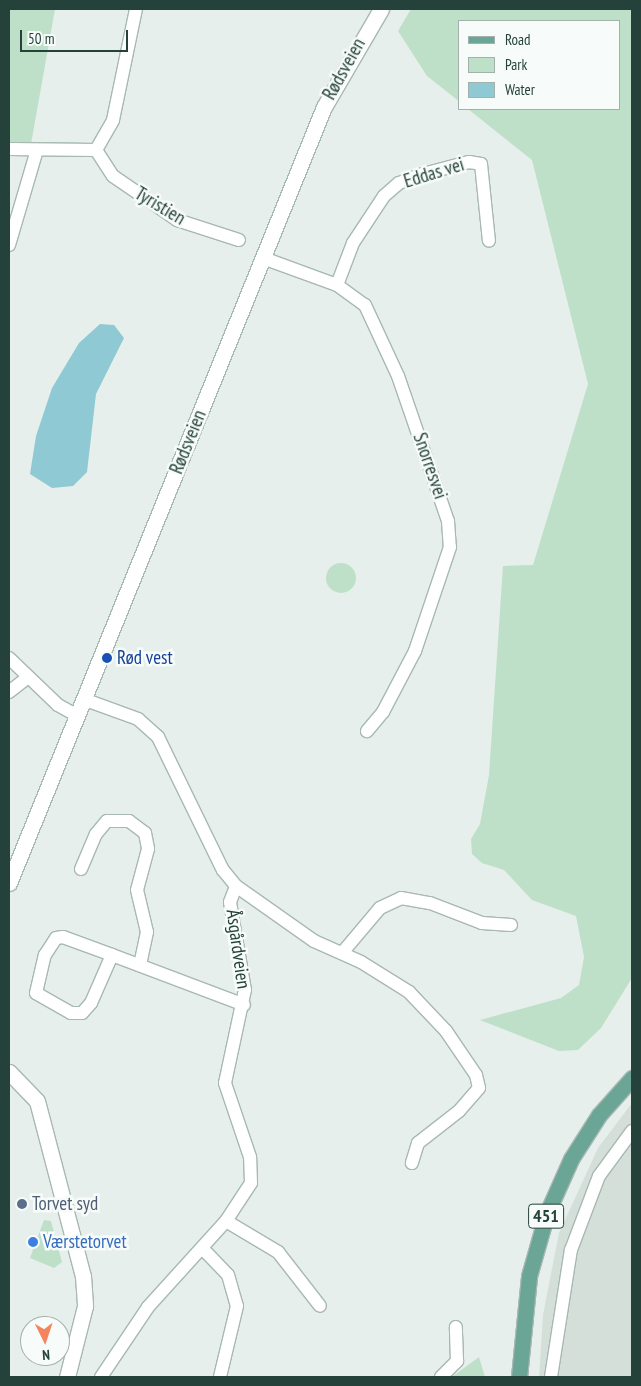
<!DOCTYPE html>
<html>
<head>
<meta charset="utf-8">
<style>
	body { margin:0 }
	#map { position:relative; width:641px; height:1386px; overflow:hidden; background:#e6efeb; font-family:"PT Sans Narrow",sans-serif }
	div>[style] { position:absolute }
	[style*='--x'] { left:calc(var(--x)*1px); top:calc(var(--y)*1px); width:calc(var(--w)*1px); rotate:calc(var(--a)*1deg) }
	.built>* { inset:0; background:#d4dfda }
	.green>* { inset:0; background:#bfe0c8 }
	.round { border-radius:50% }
	.water>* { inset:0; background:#8ec9d4 }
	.roads { filter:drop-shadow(1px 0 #a8b8b2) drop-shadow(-1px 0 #a8b8b2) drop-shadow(0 1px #a8b8b2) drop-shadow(0 -1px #a8b8b2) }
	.minor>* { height:12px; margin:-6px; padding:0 6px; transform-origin:6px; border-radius:6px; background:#fff }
	.tertiary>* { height:15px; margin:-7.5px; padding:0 7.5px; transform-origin:7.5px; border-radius:7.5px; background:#fff }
	.primary>* { height:15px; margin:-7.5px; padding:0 7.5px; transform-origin:7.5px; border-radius:7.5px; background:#6aa596 }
	.dots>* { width:14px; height:14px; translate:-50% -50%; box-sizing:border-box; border:2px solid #f7fbf9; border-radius:50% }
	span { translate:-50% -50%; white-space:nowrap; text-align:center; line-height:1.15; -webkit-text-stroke:5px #f7fbf9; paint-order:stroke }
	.shield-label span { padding:1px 4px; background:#f7fbf9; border:1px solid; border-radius:4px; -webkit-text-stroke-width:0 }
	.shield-label { font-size:18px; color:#24423a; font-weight:700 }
	.street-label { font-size:19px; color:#24423a }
	.transit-label { font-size:19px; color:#164399 }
	.left { translate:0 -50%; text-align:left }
	.service-label { font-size:19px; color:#4e5e75 }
	.shop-label { font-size:19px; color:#366cbe }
	.frame { position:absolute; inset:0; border:10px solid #24423a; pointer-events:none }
	.legend { position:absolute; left:458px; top:20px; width:162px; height:90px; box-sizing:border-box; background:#f7fbf9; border:1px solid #a3b1ad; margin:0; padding:6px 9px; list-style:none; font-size:15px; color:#24423a }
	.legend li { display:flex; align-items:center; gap:10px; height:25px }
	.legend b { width:25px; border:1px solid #a3b1ad }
	.north { position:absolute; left:20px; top:1316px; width:50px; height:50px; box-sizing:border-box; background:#f7fbf9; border:1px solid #a3b1ad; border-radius:50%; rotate:176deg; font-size:14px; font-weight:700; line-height:20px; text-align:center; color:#24423a }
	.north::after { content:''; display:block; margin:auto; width:18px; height:22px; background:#f4845f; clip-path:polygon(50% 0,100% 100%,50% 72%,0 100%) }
	.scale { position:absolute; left:20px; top:30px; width:108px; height:22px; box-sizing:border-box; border:2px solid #24423a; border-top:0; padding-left:6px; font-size:15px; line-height:18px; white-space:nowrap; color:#24423a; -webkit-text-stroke:4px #f7fbf9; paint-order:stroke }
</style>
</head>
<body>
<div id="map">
	<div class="built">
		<div style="clip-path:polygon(632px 1103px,632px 1377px,539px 1377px,543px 1315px,559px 1233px,598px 1148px)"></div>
	</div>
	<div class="green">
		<div style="clip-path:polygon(9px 9px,55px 9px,31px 144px,9px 143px)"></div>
		<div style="clip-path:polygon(411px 9px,632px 9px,632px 978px,601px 1028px,578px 1050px,559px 1051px,480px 1020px,561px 998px,579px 985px,584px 957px,576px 916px,532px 900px,504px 870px,482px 863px,472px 854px,471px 839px,480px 824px,489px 775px,503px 566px,533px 565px,588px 384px,532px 160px,468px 109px,620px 109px,620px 21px,460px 21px,460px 102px,427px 76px,398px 31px)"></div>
		<div class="round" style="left:326px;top:563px;width:30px;height:30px"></div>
		<div style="clip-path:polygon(44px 1220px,51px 1221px,62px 1262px,54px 1268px,30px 1258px)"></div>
		<div style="clip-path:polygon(479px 1357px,485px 1377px,452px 1377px,464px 1368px)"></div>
	</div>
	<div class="water">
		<div style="clip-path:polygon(100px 324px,114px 325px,124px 338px,96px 394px,87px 472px,73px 486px,52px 488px,30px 474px,36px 436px,52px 388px,79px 343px)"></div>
	</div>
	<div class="roads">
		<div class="minor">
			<div style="--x:9;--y:149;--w:87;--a:0.7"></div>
			<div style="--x:96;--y:150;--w:34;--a:-60"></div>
			<div style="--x:113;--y:120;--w:113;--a:-78.3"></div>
			<div style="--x:96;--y:150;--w:31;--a:57"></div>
			<div style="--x:113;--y:176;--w:78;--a:34.5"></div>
			<div style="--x:177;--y:220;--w:65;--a:17.9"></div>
			<div style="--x:9;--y:245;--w:99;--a:-73.6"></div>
			<div style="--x:263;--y:258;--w:79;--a:20"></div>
			<div style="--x:337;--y:285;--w:34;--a:36"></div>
			<div style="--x:365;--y:305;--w:78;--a:65.1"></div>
			<div style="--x:398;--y:376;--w:153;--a:71"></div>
			<div style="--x:448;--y:521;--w:26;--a:86"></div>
			<div style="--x:450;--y:547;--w:110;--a:108.6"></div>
			<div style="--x:415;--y:651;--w:69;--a:117.7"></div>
			<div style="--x:383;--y:712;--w:25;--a:130"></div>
			<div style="--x:337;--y:285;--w:45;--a:-69.1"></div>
			<div style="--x:353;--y:243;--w:56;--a:-56.6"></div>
			<div style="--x:384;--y:196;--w:20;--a:-41"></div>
			<div style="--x:399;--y:183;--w:26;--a:-21"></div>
			<div style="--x:423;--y:174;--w:48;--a:-14.6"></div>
			<div style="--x:469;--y:162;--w:12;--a:9"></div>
			<div style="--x:481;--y:164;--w:77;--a:84.1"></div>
			<div style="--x:9;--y:658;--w:68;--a:43.8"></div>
			<div style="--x:58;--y:705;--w:21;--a:29"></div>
			<div style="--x:9;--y:692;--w:24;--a:-38"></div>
			<div style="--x:83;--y:699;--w:59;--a:20"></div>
			<div style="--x:138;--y:719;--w:27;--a:42"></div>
			<div style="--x:158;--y:737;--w:148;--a:64"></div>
			<div style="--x:223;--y:870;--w:21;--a:51"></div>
			<div style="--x:236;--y:886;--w:95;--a:35.2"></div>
			<div style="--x:314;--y:941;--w:51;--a:24.1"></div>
			<div style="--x:361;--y:962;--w:57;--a:32"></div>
			<div style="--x:409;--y:992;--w:54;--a:46.5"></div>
			<div style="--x:446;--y:1031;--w:53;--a:55.7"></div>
			<div style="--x:476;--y:1075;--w:13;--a:77"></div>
			<div style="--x:479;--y:1088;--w:30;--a:131"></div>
			<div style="--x:459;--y:1111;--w:52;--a:142"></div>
			<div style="--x:418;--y:1143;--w:21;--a:107"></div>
			<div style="--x:81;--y:869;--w:38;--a:-67"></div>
			<div style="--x:96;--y:834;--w:17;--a:-50"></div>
			<div style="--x:107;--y:821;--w:22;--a:0"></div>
			<div style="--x:129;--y:821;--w:20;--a:37"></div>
			<div style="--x:145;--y:833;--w:16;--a:79"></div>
			<div style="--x:148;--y:849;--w:42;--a:105"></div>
			<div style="--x:137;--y:890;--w:43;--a:76.6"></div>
			<div style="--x:147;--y:932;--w:34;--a:102"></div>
			<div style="--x:342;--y:953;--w:59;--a:-49.8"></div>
			<div style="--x:380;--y:908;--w:23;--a:-25"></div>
			<div style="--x:401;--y:898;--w:29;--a:10"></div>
			<div style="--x:430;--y:903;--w:56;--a:21"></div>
			<div style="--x:482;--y:923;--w:29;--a:4"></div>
			<div style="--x:112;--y:955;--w:52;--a:113.6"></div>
			<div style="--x:91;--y:1003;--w:13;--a:132"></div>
			<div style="--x:82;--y:1013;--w:11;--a:180"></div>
			<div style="--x:71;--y:1013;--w:40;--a:-150.3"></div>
			<div style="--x:36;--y:993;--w:39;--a:-77"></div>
			<div style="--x:45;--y:955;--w:20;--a:-57"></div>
			<div style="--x:56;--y:938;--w:7;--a:-8"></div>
			<div style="--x:63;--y:937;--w:52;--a:20.2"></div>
			<div style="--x:112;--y:955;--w:141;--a:20.7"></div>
			<div style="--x:226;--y:1221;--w:61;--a:30.8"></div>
			<div style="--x:278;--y:1252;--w:68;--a:52.1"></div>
			<div style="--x:202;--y:1248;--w:37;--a:46"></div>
			<div style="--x:228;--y:1275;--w:32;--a:74"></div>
			<div style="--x:237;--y:1306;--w:73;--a:103.5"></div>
			<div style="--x:101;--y:1377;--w:84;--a:-56.1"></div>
			<div style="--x:148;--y:1307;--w:116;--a:-47.8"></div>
			<div style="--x:226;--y:1221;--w:45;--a:-56.7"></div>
			<div style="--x:251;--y:1183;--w:26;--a:-92"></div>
			<div style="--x:250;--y:1157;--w:78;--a:-108.7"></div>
			<div style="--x:225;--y:1083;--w:95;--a:-77.9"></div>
			<div style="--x:245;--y:990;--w:89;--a:-99.7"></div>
			<div style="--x:230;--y:902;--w:17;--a:-69"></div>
			<div style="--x:441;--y:1377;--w:23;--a:-45"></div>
			<div style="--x:457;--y:1361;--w:34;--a:-92"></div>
			<div style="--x:551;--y:1377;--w:129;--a:-81.1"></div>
			<div style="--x:571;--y:1250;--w:79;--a:-69.3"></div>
			<div style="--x:599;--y:1176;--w:56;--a:-53.7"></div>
		</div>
		<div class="tertiary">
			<div style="--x:9;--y:883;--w:837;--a:-67.91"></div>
			<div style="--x:324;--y:107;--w:113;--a:-59.8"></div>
			<div style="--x:9;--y:1072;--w:40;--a:46"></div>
			<div style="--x:37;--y:1101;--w:181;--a:75.3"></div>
			<div style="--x:83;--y:1276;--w:30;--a:86"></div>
			<div style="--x:85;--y:1306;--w:73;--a:104.2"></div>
		</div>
		<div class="primary">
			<div style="--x:519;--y:1377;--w:101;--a:-84.3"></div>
			<div style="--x:529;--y:1276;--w:66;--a:-74.1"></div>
			<div style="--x:547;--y:1213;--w:59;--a:-66"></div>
			<div style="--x:571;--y:1159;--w:52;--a:-57.5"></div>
			<div style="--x:599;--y:1115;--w:50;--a:-48.3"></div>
		</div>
	</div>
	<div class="dots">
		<div style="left:107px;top:658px;background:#1a4fb4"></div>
		<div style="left:22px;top:1204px;background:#5c6f8a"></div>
		<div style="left:33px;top:1242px;background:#3f7fe0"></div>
	</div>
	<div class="shield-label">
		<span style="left:546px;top:1216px">451</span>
	</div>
	<div class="street-label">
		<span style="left:344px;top:69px;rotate:-61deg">Rødsveien</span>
		<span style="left:434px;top:173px;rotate:-17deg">Eddas vei</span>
		<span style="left:160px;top:206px;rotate:31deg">Tyristien</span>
		<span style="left:188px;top:442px;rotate:-68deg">Rødsveien</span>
		<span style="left:430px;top:466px;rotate:71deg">Snorresvei</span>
		<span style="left:238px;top:949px;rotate:82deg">Åsgårdveien</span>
	</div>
	<div class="transit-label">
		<span class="left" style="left:117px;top:658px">Rød vest</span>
	</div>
	<div class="service-label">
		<span class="left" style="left:32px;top:1204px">Torvet syd</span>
	</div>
	<div class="shop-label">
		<span class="left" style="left:43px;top:1242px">Værstetorvet</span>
	</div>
	<div class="frame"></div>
	<ul class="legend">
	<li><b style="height:6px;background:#6aa596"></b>Road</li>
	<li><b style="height:14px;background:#bfe0c8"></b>Park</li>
	<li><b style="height:14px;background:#8ec9d4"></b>Water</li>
	</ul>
	<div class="north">N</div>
	<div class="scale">50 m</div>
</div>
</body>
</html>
